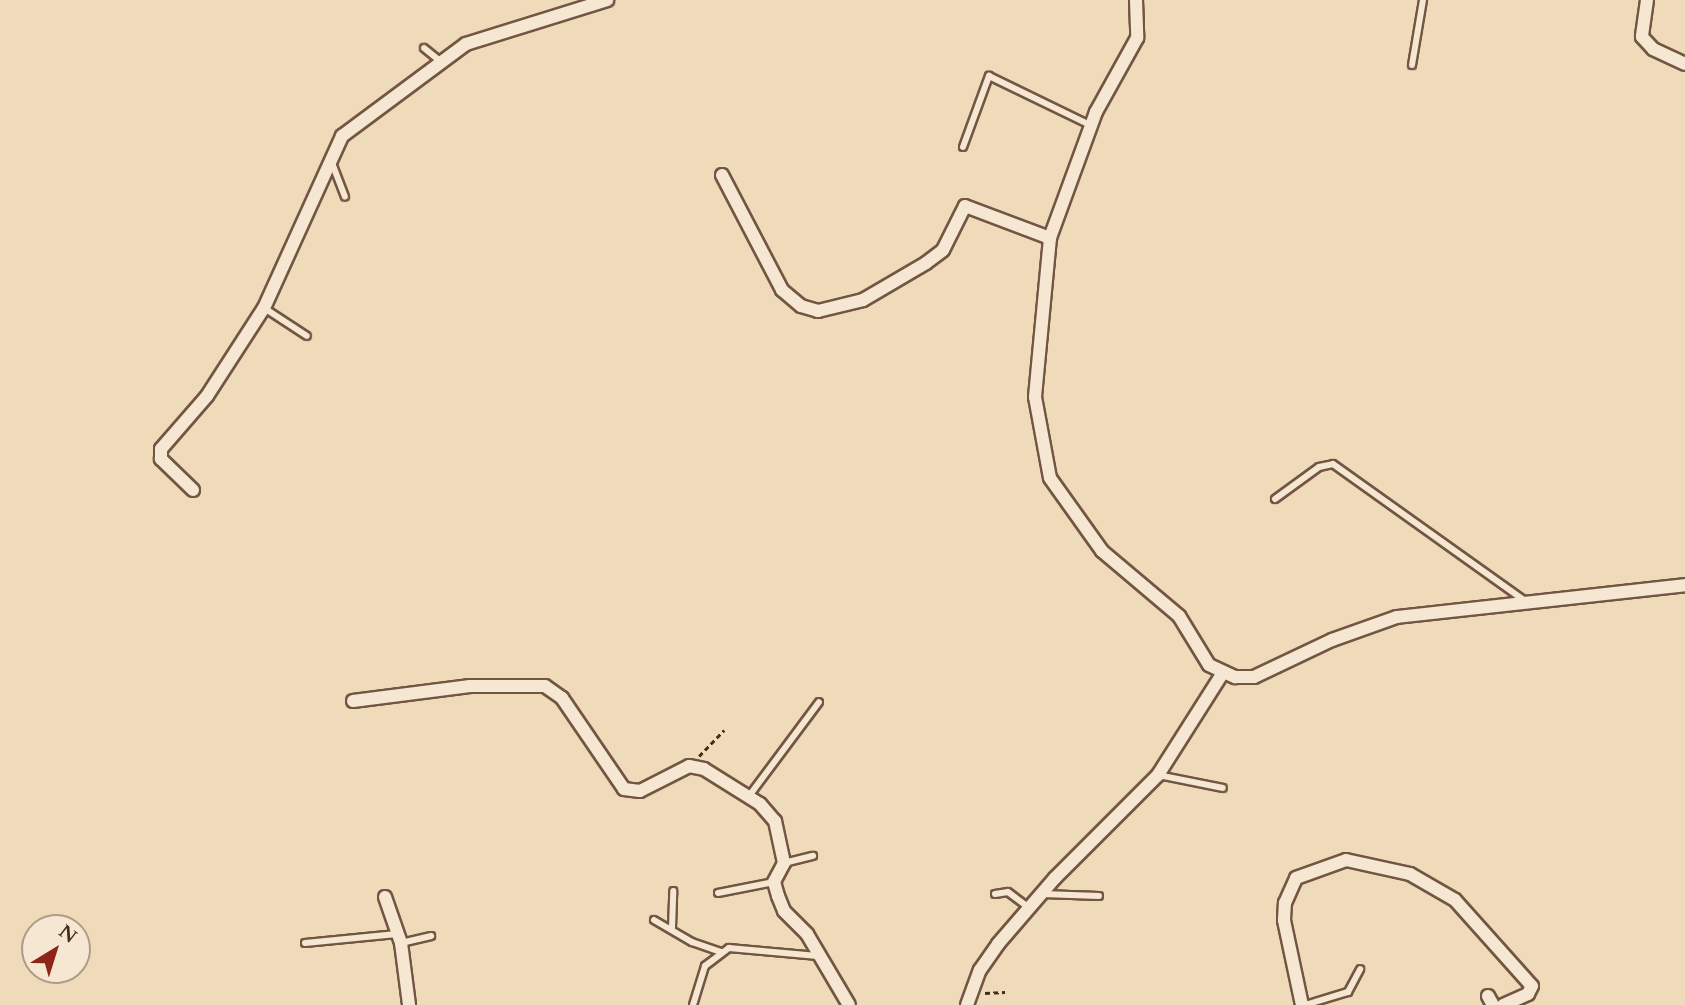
<!DOCTYPE html>
<html>
<head>
<meta charset="utf-8">
<style>
	body { margin:0 }
	#map { position:relative; width:1685px; height:1005px; overflow:hidden; background:#efdaba; font-family:Cardo,serif }
	div>[style] { position:absolute }
	[style*='--x'] { left:calc(var(--x)*1px); top:calc(var(--y)*1px); width:calc(var(--w)*1px); rotate:calc(var(--a)*1deg) }
	.path>* { height:2.5px; margin-top:-1.25px; transform-origin:0; background:repeating-linear-gradient(90deg,#482a1a 0 5px,transparent 0 8.5px) }
	.roads { filter:drop-shadow(2px 0 #725642) drop-shadow(-2px 0 #725642) drop-shadow(0 2px #725642) drop-shadow(0 -2px #725642) }
	.service>* { height:6px; margin:-3px; padding:0 3px; transform-origin:3px; border-radius:3px; background:#f5e7d2 }
	.minor>* { height:12px; margin:-6px; padding:0 6px; transform-origin:6px; border-radius:6px; background:#f5e7d2 }
	span { translate:-50% -50%; white-space:nowrap; text-align:center; line-height:1.15; -webkit-text-stroke:5px #f5e7d2; paint-order:stroke }
	.north { position:absolute; left:21px; top:914px; width:70px; height:70px; box-sizing:border-box; background:#f5e7d2; border:2px solid #b09b88; border-radius:50%; rotate:38deg; font-size:19px; font-weight:700; line-height:28px; text-align:center; color:#482a1a }
	.north::after { content:''; display:block; margin:auto; width:24px; height:32px; background:#8f2418; clip-path:polygon(50% 0,100% 100%,50% 72%,0 100%) }
</style>
</head>
<body>
<div id="map">
	<div class="path">
		<div style="--x:699;--y:756;--w:36;--a:-46"></div>
		<div style="--x:985;--y:993;--w:20;--a:-3"></div>
	</div>
	<div class="roads">
		<div class="service">
			<div style="--x:424;--y:48;--w:21;--a:39"></div>
			<div style="--x:1412;--y:65;--w:66;--a:-80.4"></div>
			<div style="--x:963;--y:147;--w:76;--a:-69.9"></div>
			<div style="--x:989;--y:76;--w:112;--a:25.9"></div>
			<div style="--x:332;--y:163;--w:36;--a:69"></div>
			<div style="--x:264;--y:308;--w:51;--a:33.1"></div>
			<div style="--x:1275;--y:499;--w:54;--a:-36"></div>
			<div style="--x:1319;--y:467;--w:14;--a:-12"></div>
			<div style="--x:1333;--y:464;--w:236;--a:35.5"></div>
			<div style="--x:1158;--y:775;--w:66;--a:11.3"></div>
			<div style="--x:749;--y:796;--w:117;--a:-53.3"></div>
			<div style="--x:784;--y:863;--w:30;--a:-14"></div>
			<div style="--x:718;--y:893;--w:57;--a:-11.1"></div>
			<div style="--x:995;--y:894;--w:13;--a:-9"></div>
			<div style="--x:1008;--y:892;--w:26;--a:37"></div>
			<div style="--x:1043;--y:894;--w:56;--a:2"></div>
			<div style="--x:654;--y:920;--w:44;--a:30.1"></div>
			<div style="--x:692;--y:942;--w:31;--a:19"></div>
			<div style="--x:672;--y:928;--w:37;--a:-88"></div>
			<div style="--x:305;--y:943;--w:92;--a:-5.6"></div>
			<div style="--x:401;--y:943;--w:31;--a:-13"></div>
			<div style="--x:693;--y:1005;--w:41;--a:-72.9"></div>
			<div style="--x:705;--y:966;--w:30;--a:-37"></div>
			<div style="--x:729;--y:948;--w:89;--a:5.1"></div>
			<div style="--x:1305;--y:1005;--w:45;--a:-16.8"></div>
			<div style="--x:1348;--y:992;--w:26;--a:-62"></div>
		</div>
		<div class="minor">
			<div style="--x:1136;--y:0;--w:38;--a:88"></div>
			<div style="--x:1137;--y:38;--w:85;--a:119"></div>
			<div style="--x:1096;--y:112;--w:134;--a:110.1"></div>
			<div style="--x:1050;--y:238;--w:160;--a:95.4"></div>
			<div style="--x:1035;--y:397;--w:82;--a:79.5"></div>
			<div style="--x:1050;--y:478;--w:90;--a:54.5"></div>
			<div style="--x:1102;--y:551;--w:101;--a:40.2"></div>
			<div style="--x:1179;--y:616;--w:57;--a:58.5"></div>
			<div style="--x:1209;--y:665;--w:29;--a:25"></div>
			<div style="--x:1235;--y:677;--w:19;--a:0"></div>
			<div style="--x:1254;--y:677;--w:86;--a:-25.4"></div>
			<div style="--x:1332;--y:640;--w:69;--a:-19.5"></div>
			<div style="--x:1397;--y:617;--w:290;--a:-6.3"></div>
			<div style="--x:1647;--y:0;--w:37;--a:98"></div>
			<div style="--x:1642;--y:37;--w:16;--a:47"></div>
			<div style="--x:1653;--y:49;--w:35;--a:25"></div>
			<div style="--x:722;--y:175;--w:130;--a:62.4"></div>
			<div style="--x:782;--y:290;--w:25;--a:40"></div>
			<div style="--x:801;--y:306;--w:18;--a:16"></div>
			<div style="--x:818;--y:311;--w:46;--a:-13.7"></div>
			<div style="--x:863;--y:300;--w:73;--a:-30.4"></div>
			<div style="--x:926;--y:263;--w:21;--a:-37"></div>
			<div style="--x:943;--y:250;--w:49;--a:-63.4"></div>
			<div style="--x:965;--y:206;--w:91;--a:20.6"></div>
			<div style="--x:193;--y:490;--w:45;--a:-135.9"></div>
			<div style="--x:161;--y:459;--w:10;--a:-90"></div>
			<div style="--x:161;--y:449;--w:70;--a:-49"></div>
			<div style="--x:207;--y:396;--w:105;--a:-57.1"></div>
			<div style="--x:264;--y:308;--w:189;--a:-65.6"></div>
			<div style="--x:342;--y:136;--w:154;--a:-36.6"></div>
			<div style="--x:466;--y:44;--w:148;--a:-17.3"></div>
			<div style="--x:353;--y:701;--w:118;--a:-7.3"></div>
			<div style="--x:470;--y:686;--w:75;--a:0"></div>
			<div style="--x:545;--y:686;--w:21;--a:35"></div>
			<div style="--x:562;--y:698;--w:110;--a:55.7"></div>
			<div style="--x:624;--y:789;--w:16;--a:7"></div>
			<div style="--x:640;--y:791;--w:55;--a:-27"></div>
			<div style="--x:689;--y:766;--w:15;--a:11"></div>
			<div style="--x:704;--y:769;--w:66;--a:32"></div>
			<div style="--x:760;--y:804;--w:23;--a:49"></div>
			<div style="--x:775;--y:821;--w:43;--a:77.9"></div>
			<div style="--x:784;--y:863;--w:21;--a:118"></div>
			<div style="--x:774;--y:882;--w:15;--a:74"></div>
			<div style="--x:778;--y:896;--w:16;--a:68"></div>
			<div style="--x:784;--y:911;--w:33;--a:45"></div>
			<div style="--x:807;--y:934;--w:82;--a:59.4"></div>
			<div style="--x:385;--y:897;--w:49;--a:70.8"></div>
			<div style="--x:401;--y:943;--w:63;--a:82.6"></div>
			<div style="--x:1488;--y:996;--w:10;--a:61"></div>
			<div style="--x:967;--y:1005;--w:37;--a:-70"></div>
			<div style="--x:980;--y:970;--w:32;--a:-55"></div>
			<div style="--x:998;--y:944;--w:87;--a:-49.2"></div>
			<div style="--x:1055;--y:878;--w:146;--a:-45"></div>
			<div style="--x:1158;--y:775;--w:120;--a:-57.6"></div>
			<div style="--x:1302;--y:1005;--w:87;--a:-102"></div>
			<div style="--x:1284;--y:920;--w:17;--a:-87"></div>
			<div style="--x:1285;--y:903;--w:27;--a:-66"></div>
			<div style="--x:1296;--y:878;--w:53;--a:-19.8"></div>
			<div style="--x:1346;--y:860;--w:66;--a:12.3"></div>
			<div style="--x:1410;--y:874;--w:52;--a:30"></div>
			<div style="--x:1455;--y:900;--w:115;--a:48.2"></div>
			<div style="--x:1532;--y:986;--w:9;--a:117"></div>
			<div style="--x:1528;--y:994;--w:27;--a:156"></div>
		</div>
	</div>
	<div class="north">N</div>
</div>
</body>
</html>
